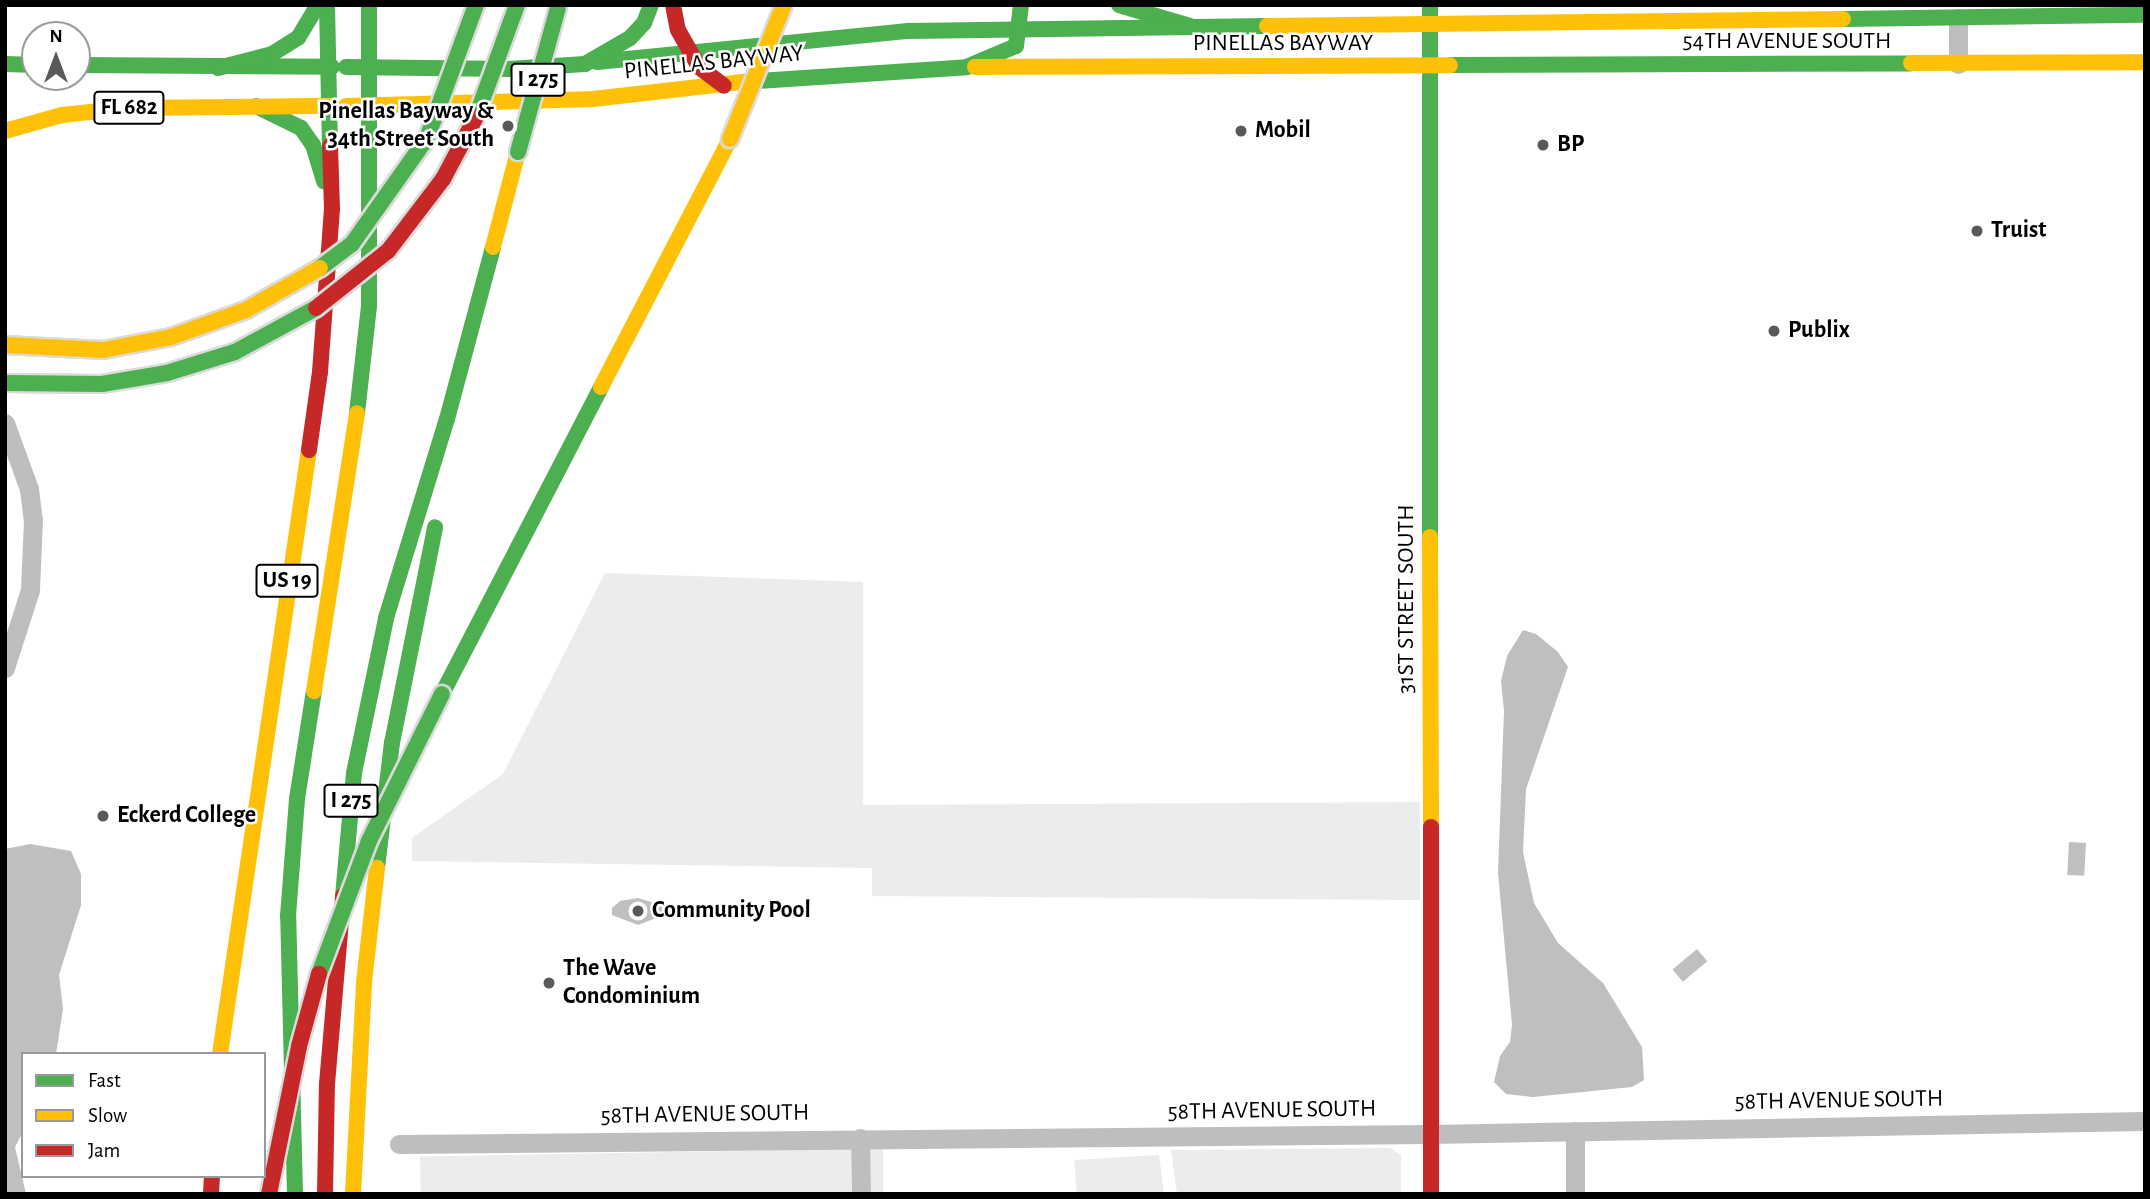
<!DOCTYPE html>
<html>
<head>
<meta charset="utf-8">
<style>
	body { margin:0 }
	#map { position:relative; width:2150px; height:1199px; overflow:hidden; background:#fff; font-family:"Alegreya Sans",sans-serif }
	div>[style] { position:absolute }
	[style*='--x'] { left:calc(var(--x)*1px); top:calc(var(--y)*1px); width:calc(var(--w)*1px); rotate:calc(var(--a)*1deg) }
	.green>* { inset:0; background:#ececec; transform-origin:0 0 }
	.water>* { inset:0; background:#bfbfbf; transform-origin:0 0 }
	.street>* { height:19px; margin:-9.5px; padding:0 9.5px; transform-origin:9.5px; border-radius:9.5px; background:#bebebe }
	.fast>* { height:16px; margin:-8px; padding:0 8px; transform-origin:8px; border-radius:8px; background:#4caf50 }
	.slow>* { height:16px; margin:-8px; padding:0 8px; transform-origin:8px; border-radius:8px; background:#ffc107 }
	.jam>* { height:16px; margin:-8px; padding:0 8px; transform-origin:8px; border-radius:8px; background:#c62828 }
	.bridges { filter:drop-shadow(2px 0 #dbdbdb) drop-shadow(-2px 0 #dbdbdb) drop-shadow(0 2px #dbdbdb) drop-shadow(0 -2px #dbdbdb) }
	.fast-bridge>* { height:16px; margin:-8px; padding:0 8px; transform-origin:8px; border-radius:8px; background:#4caf50 }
	.slow-bridge>* { height:16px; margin:-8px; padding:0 8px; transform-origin:8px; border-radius:8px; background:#ffc107 }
	.jam-bridge>* { height:16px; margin:-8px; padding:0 8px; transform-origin:8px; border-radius:8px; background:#c62828 }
	.dots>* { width:19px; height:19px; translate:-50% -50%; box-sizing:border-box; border:4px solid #fff; border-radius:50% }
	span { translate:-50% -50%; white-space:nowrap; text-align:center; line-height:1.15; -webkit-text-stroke:5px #fff; paint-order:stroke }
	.shield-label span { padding:2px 5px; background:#fff; border:2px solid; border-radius:5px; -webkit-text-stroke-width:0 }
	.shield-label { font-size:23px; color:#000; font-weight:700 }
	.street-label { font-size:24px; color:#000 }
	.poi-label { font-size:24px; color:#000; font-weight:700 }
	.right { translate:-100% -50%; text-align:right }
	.left { translate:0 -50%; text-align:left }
	.frame { position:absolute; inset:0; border:7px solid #000; pointer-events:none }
	.legend { position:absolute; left:21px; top:1052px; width:245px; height:126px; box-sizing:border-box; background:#fff; border:2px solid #999; margin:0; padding:9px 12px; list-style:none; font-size:21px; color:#000 }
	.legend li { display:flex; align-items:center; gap:14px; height:35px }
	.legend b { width:35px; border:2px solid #999 }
	.north { position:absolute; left:21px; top:21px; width:70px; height:70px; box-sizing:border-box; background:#fff; border:2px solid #999; border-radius:50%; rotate:0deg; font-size:19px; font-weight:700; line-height:28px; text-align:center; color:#000 }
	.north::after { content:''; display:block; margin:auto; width:24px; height:32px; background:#595959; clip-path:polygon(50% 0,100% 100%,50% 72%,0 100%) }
</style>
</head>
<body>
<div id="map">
	<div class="green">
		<div style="clip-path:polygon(605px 573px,863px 582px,863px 805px,1420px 802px,1420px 900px,872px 896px,872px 868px,412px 861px,412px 838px,503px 774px)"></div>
		<div style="clip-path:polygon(1390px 1148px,1401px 1155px,1401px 1194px,1177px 1194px,1171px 1150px)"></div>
		<div style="left:851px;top:1149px;width:45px;height:431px;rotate:89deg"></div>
		<div style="left:869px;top:1149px;width:14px;height:45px"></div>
		<div style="clip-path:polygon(1159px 1155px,1164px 1194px,1077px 1194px,1074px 1160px)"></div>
	</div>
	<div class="water">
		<div style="clip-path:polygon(1523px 630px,1536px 634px,1558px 652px,1568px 667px,1526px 789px,1523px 852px,1534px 903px,1558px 943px,1603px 983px,1642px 1047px,1644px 1080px,1632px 1087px,1533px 1097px,1506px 1094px,1494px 1082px,1500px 1056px,1510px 1042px,1512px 1025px,1498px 873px,1504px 711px,1501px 681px,1507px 656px)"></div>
		<div style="left:2069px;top:842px;width:17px;height:33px;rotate:3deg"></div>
		<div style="clip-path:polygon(30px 844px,71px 851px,81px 874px,81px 905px,59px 975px,63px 1009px,56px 1054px,23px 1054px,23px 1132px,15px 1147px,26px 1194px,5px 1194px,5px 849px)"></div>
		<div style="clip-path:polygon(638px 898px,661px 905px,664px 915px,638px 925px,612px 915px,612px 908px,620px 901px)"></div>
		<div style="left:1697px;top:949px;width:16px;height:32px;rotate:50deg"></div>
	</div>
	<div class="street">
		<div style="--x:1958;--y:18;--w:46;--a:90"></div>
		<div style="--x:5;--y:423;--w:70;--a:70"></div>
		<div style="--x:29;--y:489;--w:31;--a:83"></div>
		<div style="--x:33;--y:520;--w:70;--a:92.5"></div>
		<div style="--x:30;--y:590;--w:82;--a:107.8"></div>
		<div style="--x:1575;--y:1131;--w:63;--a:90"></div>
		<div style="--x:860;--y:1138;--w:56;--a:89"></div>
		<div style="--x:399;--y:1144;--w:1030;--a:-0.56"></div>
		<div style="--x:1429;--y:1134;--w:716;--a:-1.04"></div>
	</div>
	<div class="fast">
		<div style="--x:327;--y:5;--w:141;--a:88.8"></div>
		<div style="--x:1119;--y:5;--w:74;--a:16.5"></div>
		<div style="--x:1430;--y:5;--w:532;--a:90"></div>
		<div style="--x:1843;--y:19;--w:302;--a:-0.8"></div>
		<div style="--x:597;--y:62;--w:313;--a:-5.7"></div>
		<div style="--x:908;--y:31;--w:359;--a:-0.8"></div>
		<div style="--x:5;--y:64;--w:30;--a:2"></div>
		<div style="--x:77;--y:65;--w:255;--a:0.4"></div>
		<div style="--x:1450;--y:65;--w:461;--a:-0.2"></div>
		<div style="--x:346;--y:67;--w:162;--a:0.7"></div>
		<div style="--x:508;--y:69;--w:77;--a:-3.7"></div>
		<div style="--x:585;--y:64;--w:52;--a:-30"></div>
		<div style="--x:630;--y:38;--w:21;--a:-47"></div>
		<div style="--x:644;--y:23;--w:19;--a:-69"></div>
		<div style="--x:218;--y:68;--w:56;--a:-14.5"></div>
		<div style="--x:272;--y:54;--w:31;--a:-32"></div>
		<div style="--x:298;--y:38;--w:39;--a:-59"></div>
		<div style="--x:743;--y:82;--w:224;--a:-3.8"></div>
		<div style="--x:966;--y:67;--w:54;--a:-22.8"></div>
		<div style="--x:1016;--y:46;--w:41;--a:-83"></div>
		<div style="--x:256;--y:106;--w:50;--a:26.1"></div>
		<div style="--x:301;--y:128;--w:21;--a:55"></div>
		<div style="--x:313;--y:145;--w:38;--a:73"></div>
		<div style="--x:357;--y:413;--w:108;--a:-83.6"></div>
		<div style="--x:369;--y:306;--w:301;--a:-90"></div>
		<div style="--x:442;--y:694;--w:346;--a:-62.6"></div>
		<div style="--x:377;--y:868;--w:126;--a:-83.2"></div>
		<div style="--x:392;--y:743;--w:220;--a:-78.7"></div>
		<div style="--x:343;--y:896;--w:123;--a:-84.9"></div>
		<div style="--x:354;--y:773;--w:158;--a:-78.3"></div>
		<div style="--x:386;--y:618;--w:208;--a:-73"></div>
		<div style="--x:447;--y:419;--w:178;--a:-75"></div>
		<div style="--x:295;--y:1194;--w:278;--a:-91.4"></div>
		<div style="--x:288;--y:916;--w:117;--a:-85.6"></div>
		<div style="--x:297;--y:799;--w:109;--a:-81.1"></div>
	</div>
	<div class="slow">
		<div style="--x:1267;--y:26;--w:576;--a:-0.7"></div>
		<div style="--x:1911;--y:63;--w:234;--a:-0.2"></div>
		<div style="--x:975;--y:67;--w:475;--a:-0.2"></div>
		<div style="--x:346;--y:106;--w:247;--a:-1.6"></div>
		<div style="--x:593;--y:99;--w:151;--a:-6.5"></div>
		<div style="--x:5;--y:131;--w:59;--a:-15.7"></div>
		<div style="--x:62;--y:115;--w:65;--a:-6.1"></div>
		<div style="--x:127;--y:108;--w:205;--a:-0.6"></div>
		<div style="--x:493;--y:247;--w:98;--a:-75.3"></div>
		<div style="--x:601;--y:387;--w:280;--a:-62.5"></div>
		<div style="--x:1430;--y:537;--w:290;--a:89.8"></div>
		<div style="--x:314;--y:691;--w:281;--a:-81.2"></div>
		<div style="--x:220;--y:1054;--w:611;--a:-81.62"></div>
		<div style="--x:353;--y:1194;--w:212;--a:-87"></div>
		<div style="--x:364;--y:982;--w:115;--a:-83.5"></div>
	</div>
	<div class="jam">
		<div style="--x:673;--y:5;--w:25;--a:79"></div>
		<div style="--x:678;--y:30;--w:43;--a:60.4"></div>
		<div style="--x:699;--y:67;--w:31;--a:37"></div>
		<div style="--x:309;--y:450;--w:79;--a:-82"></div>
		<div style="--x:320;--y:372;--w:163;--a:-85.8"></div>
		<div style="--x:332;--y:209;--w:63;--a:-91.8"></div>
		<div style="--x:1431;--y:827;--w:367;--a:90"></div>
		<div style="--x:211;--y:1194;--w:18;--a:-87"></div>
		<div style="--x:325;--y:1194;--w:110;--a:-89"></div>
		<div style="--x:327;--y:1084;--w:189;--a:-85.1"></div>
	</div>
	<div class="bridges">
		<div class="fast-bridge">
			<div style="--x:476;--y:117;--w:119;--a:-69.9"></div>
			<div style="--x:518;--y:152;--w:149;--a:-74.5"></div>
			<div style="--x:320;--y:268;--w:40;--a:-37"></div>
			<div style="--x:352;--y:244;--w:130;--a:-54.7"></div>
			<div style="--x:427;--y:138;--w:142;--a:-69.8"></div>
			<div style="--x:5;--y:383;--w:97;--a:0.6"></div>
			<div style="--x:102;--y:384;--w:66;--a:-9.6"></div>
			<div style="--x:167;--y:373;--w:71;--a:-17.2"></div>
			<div style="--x:235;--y:352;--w:92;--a:-28.5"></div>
			<div style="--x:319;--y:974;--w:142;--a:-69.4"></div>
			<div style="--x:369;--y:841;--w:164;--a:-63.6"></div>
		</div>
		<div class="slow-bridge">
			<div style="--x:730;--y:139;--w:144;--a:-68.1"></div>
			<div style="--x:5;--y:345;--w:98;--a:2.9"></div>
			<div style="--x:103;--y:350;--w:69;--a:-10.8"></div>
			<div style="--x:171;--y:337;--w:80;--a:-19.8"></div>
			<div style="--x:246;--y:310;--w:85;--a:-29.6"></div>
		</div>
		<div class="jam-bridge">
			<div style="--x:316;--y:308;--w:92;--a:-38.4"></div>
			<div style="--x:388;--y:251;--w:91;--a:-52.6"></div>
			<div style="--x:443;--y:179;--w:70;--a:-62"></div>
			<div style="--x:269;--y:1194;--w:151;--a:-78.5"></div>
			<div style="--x:299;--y:1046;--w:75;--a:-74.5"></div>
		</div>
	</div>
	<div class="dots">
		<div style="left:508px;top:126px;background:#595959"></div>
		<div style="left:1241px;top:131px;background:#595959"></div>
		<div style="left:1543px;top:145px;background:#595959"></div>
		<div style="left:1977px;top:231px;background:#595959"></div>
		<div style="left:1774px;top:331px;background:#595959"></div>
		<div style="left:103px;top:816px;background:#595959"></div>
		<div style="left:638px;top:911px;background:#595959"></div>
		<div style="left:549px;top:983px;background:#595959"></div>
	</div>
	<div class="shield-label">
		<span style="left:538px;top:80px">I 275</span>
		<span style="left:129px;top:108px">FL 682</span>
		<span style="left:287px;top:581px">US 19</span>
		<span style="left:351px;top:801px">I 275</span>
	</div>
	<div class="street-label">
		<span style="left:1787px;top:42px">54TH AVENUE SOUTH</span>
		<span style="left:1283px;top:44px">PINELLAS BAYWAY</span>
		<span style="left:714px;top:63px;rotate:-6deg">PINELLAS BAYWAY</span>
		<span style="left:1407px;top:599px;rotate:-90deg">31ST STREET SOUTH</span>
		<span style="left:1839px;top:1101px;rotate:-1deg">58TH AVENUE SOUTH</span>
		<span style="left:1272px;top:1111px;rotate:-1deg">58TH AVENUE SOUTH</span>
		<span style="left:705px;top:1115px;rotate:-1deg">58TH AVENUE SOUTH</span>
	</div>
	<div class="poi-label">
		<span class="right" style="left:494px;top:126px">Pinellas Bayway &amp;<br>34th Street South</span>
		<span class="left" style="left:1255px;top:131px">Mobil</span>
		<span class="left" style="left:1557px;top:145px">BP</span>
		<span class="left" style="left:1991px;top:231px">Truist</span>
		<span class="left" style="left:1788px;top:331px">Publix</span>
		<span class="left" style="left:117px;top:816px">Eckerd College</span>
		<span class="left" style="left:652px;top:911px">Community Pool</span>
		<span class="left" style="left:563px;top:983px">The Wave<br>Condominium</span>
	</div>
	<div class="frame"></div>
	<ul class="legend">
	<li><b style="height:9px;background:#4caf50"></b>Fast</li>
	<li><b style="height:9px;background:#ffc107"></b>Slow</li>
	<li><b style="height:9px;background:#c62828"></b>Jam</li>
	</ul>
	<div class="north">N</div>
</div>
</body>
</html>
